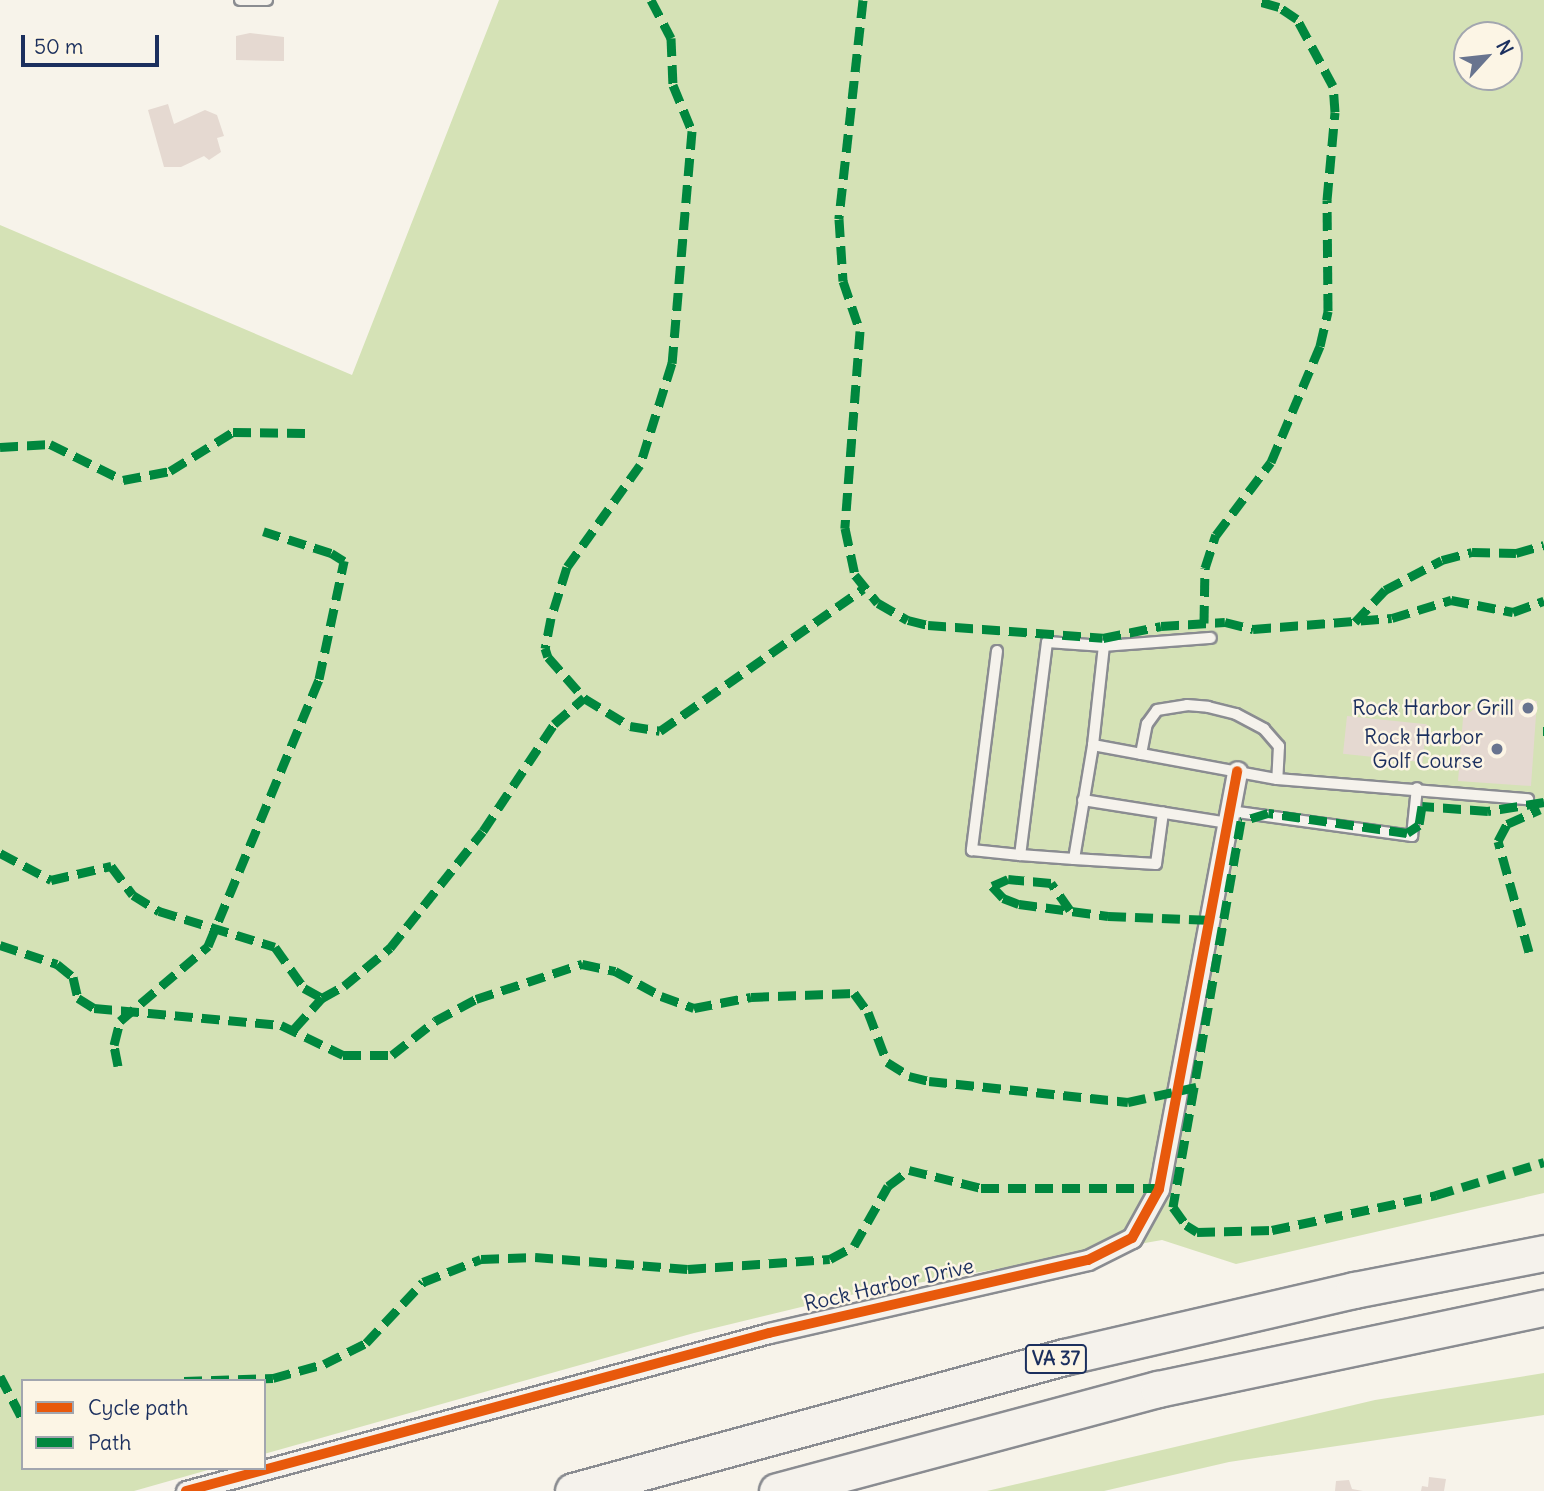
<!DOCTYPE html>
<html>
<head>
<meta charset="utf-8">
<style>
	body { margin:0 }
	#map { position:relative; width:1544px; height:1491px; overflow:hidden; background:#f7f3ea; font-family:Delius,sans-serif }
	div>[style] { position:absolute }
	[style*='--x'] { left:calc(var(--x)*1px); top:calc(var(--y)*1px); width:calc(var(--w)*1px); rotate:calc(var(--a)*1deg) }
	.green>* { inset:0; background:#d5e2b6 }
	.building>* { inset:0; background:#e5d9d1; transform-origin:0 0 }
	.roads { filter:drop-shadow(2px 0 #8a8c91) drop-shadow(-2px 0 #8a8c91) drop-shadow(0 2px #8a8c91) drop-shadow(0 -2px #8a8c91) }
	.lane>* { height:10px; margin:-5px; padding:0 5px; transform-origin:5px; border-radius:5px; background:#f5f2ec }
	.street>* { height:19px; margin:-9.5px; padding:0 9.5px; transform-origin:9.5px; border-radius:9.5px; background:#f5f2ec }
	.highway>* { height:35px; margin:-17.5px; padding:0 17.5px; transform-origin:17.5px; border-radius:17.5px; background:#f5f2ec }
	.quiet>* { height:9px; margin-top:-4.5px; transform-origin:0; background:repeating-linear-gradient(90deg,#00873e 0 18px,transparent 0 27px) }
	.cycleway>* { height:10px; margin:-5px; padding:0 5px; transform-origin:5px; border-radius:5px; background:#e8590c }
	.dots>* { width:19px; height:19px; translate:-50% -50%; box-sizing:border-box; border:4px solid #fcf5e5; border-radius:50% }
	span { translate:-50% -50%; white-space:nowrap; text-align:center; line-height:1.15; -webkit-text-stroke:5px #fcf5e5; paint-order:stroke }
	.shield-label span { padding:2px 5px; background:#fcf5e5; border:2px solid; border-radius:5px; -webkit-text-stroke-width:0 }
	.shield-label { font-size:19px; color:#1b2f5e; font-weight:700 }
	.poi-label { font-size:21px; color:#1b2f5e }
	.right { translate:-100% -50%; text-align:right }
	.street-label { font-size:21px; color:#1b2f5e }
	.legend { position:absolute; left:21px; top:1379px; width:245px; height:91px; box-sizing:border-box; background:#fcf5e5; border:2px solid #a2a6af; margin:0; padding:9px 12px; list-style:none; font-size:21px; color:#1b2f5e }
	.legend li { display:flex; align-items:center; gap:14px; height:35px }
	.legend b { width:35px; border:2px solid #a2a6af }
	.north { position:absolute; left:1453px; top:21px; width:70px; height:70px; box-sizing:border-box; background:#fcf5e5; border:2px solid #a2a6af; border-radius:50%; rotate:63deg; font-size:19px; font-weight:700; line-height:28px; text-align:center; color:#1b2f5e }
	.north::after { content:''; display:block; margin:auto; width:24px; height:32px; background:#68748f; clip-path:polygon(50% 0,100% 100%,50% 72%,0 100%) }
	.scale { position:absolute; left:21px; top:35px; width:138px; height:32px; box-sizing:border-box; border:4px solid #1b2f5e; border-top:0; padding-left:9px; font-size:21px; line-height:24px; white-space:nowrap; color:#1b2f5e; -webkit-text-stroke:5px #fcf5e5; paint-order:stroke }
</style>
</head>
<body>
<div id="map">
	<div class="green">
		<div style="clip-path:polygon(evenodd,499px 0,1544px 0,1544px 1193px,1236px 1264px,1162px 1240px,855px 1294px,694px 1333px,264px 1454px,264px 1381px,23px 1381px,23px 1468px,215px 1468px,134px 1491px,0 1491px,0 225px,352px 375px,499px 0,1467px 35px,1509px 35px,1509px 77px,1467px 77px,1467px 35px)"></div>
		<div style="clip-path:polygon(1544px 1373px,1544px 1415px,1229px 1462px,1104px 1491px,987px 1491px,1375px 1400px)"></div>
	</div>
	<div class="building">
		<div style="clip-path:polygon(250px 33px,284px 37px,284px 61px,236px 60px,236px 36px)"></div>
		<div style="clip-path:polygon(168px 104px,174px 124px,205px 110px,217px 115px,224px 136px,217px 138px,221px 152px,209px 160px,204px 156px,181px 167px,164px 167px,148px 110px)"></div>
		<div style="clip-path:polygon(1510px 699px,1537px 701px,1531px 786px,1458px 781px,1463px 718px,1474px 709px,1509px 712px)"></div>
		<div style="left:1347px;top:716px;width:80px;height:38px;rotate:6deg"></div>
		<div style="clip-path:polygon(1429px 1477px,1446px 1479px,1444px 1491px,1421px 1491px,1422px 1486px,1428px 1487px)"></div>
		<div style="clip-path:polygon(1349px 1480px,1352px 1489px,1363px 1491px,1335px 1491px,1336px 1481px)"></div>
	</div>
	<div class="roads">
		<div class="lane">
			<div style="--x:240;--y:0;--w:27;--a:0"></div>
			<div style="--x:1104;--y:646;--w:107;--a:-4.3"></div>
			<div style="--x:997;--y:651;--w:201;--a:97.2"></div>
			<div style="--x:972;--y:850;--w:48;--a:5.9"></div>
			<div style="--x:1093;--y:745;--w:100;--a:-83.7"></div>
			<div style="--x:1104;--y:646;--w:57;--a:-176"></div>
			<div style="--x:1047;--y:642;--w:215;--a:97.2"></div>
			<div style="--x:1020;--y:855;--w:54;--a:4.2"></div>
			<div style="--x:1074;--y:859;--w:116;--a:-80.5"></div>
			<div style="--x:1093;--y:745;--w:187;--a:10.5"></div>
			<div style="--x:1277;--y:779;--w:252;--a:4.6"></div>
			<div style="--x:1141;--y:754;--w:31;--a:-79"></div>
			<div style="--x:1147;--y:724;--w:17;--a:-54"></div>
			<div style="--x:1157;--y:710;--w:30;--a:-9"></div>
			<div style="--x:1187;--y:705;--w:21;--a:5"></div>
			<div style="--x:1208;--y:707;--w:29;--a:14"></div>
			<div style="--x:1236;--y:714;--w:32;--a:28"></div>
			<div style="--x:1264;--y:729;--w:23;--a:49"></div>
			<div style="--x:1279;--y:746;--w:33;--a:93"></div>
			<div style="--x:1083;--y:800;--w:147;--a:9"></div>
			<div style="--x:1230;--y:811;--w:184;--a:7.8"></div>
			<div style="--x:1412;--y:836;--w:48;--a:-84.1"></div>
			<div style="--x:1074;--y:859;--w:82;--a:3.5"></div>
			<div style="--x:1156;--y:864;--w:52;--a:-82.3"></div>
		</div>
		<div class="street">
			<div style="--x:186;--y:1491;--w:604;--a:-15.16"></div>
			<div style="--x:769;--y:1333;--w:327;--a:-12.9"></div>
			<div style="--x:1088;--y:1260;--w:49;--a:-26.6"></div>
			<div style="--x:1132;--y:1238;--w:56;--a:-61.1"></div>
			<div style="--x:1159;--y:1189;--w:425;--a:-79.4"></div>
		</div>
		<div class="highway">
			<div style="--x:573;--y:1491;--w:509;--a:-15.26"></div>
			<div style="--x:1064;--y:1357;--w:298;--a:-13"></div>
			<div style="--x:1354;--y:1290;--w:194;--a:-11"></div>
			<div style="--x:777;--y:1491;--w:394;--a:-15"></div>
			<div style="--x:1158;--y:1389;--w:394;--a:-11.9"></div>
		</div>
	</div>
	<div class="quiet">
		<div style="--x:651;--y:0;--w:43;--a:62.2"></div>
		<div style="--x:671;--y:38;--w:47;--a:87.6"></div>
		<div style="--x:673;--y:85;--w:50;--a:67.6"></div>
		<div style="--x:692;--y:131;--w:233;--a:94.9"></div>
		<div style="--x:672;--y:363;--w:107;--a:107.4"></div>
		<div style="--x:640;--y:465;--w:125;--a:125.6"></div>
		<div style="--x:567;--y:567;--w:53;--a:107.4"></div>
		<div style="--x:551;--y:618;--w:31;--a:101"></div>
		<div style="--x:545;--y:648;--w:9;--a:72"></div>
		<div style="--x:548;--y:657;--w:55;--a:48.7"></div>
		<div style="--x:584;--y:698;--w:54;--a:31.3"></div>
		<div style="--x:630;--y:726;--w:30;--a:9"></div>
		<div style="--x:660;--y:731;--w:248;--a:-35"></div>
		<div style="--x:863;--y:0;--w:220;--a:96.3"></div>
		<div style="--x:839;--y:219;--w:62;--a:86.3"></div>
		<div style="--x:843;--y:281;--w:53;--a:71.2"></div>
		<div style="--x:860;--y:331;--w:198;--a:94.4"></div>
		<div style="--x:845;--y:528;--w:48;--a:78"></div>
		<div style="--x:855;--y:575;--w:36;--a:51"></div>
		<div style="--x:878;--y:603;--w:34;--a:30"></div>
		<div style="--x:908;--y:620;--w:21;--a:14"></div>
		<div style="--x:928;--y:625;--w:175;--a:4.2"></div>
		<div style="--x:1103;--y:638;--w:59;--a:-11.7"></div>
		<div style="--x:1161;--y:626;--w:64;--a:-3.6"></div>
		<div style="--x:1225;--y:622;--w:29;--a:14"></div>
		<div style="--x:1253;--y:629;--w:139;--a:-4.5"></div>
		<div style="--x:1392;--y:618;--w:62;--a:-17"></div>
		<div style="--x:1451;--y:600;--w:63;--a:11"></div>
		<div style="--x:1513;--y:612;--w:33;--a:-20"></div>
		<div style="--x:0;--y:447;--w:50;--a:-3.4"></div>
		<div style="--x:50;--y:444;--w:81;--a:26.3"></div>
		<div style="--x:123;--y:480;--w:48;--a:-10.8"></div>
		<div style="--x:170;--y:471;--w:74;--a:-31.8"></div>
		<div style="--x:233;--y:432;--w:72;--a:0.8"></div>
		<div style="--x:1355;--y:622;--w:44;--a:-46.8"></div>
		<div style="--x:1385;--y:590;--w:64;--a:-27.8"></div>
		<div style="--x:1442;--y:560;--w:31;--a:-15"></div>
		<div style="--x:1472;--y:552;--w:44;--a:1.3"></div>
		<div style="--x:1516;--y:553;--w:29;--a:-16"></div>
		<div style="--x:1204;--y:623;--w:55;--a:-89"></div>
		<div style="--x:1205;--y:568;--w:35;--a:-72"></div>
		<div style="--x:1216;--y:535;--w:91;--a:-53"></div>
		<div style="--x:1271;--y:462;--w:126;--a:-67.1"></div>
		<div style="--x:1320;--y:346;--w:36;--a:-77"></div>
		<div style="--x:1328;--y:311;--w:111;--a:-90.5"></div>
		<div style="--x:1327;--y:200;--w:88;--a:-84.8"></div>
		<div style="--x:1335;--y:112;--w:26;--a:-94"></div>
		<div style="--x:1333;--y:86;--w:76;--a:-118.2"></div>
		<div style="--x:1297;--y:19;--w:22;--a:-146"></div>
		<div style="--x:1279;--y:7;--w:26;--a:-164"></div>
		<div style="--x:1543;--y:731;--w:1;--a:0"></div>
		<div style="--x:1544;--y:802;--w:57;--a:170.9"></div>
		<div style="--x:1488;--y:811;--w:66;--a:-175.7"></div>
		<div style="--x:1422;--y:806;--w:19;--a:99"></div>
		<div style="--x:1419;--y:825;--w:14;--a:146"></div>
		<div style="--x:1407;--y:833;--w:140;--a:-171.8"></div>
		<div style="--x:1268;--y:813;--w:28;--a:163"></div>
		<div style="--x:1241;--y:821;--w:392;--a:100"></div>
		<div style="--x:1173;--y:1207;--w:22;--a:54"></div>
		<div style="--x:1186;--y:1225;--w:13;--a:32"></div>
		<div style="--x:1197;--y:1232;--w:75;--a:-1.5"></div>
		<div style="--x:1272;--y:1230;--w:168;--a:-12"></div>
		<div style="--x:1436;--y:1195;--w:113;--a:-17"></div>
		<div style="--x:0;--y:853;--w:58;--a:27.9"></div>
		<div style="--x:51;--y:880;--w:62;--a:-13.1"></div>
		<div style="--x:111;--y:866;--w:36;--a:53"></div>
		<div style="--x:133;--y:895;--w:31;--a:32"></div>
		<div style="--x:159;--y:911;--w:121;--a:17.2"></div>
		<div style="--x:275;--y:947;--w:50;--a:54.7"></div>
		<div style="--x:304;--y:988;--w:21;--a:29"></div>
		<div style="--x:1070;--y:910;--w:33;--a:-125"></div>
		<div style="--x:1051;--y:883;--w:43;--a:-174.7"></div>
		<div style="--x:1008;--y:879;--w:17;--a:156"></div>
		<div style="--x:992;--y:886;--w:16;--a:47"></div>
		<div style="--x:1003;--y:898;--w:17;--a:21"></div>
		<div style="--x:1019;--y:904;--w:90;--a:7.7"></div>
		<div style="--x:1108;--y:916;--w:105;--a:2.2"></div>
		<div style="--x:0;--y:945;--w:60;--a:18.4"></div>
		<div style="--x:57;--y:964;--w:21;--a:39"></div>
		<div style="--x:73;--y:977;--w:22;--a:77"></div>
		<div style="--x:78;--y:998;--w:19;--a:32"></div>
		<div style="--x:94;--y:1008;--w:188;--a:5.2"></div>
		<div style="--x:281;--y:1025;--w:69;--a:25.8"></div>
		<div style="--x:343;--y:1055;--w:49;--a:0"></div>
		<div style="--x:392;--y:1055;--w:55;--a:-38.3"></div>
		<div style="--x:435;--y:1021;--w:47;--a:-28.2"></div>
		<div style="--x:476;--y:999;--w:112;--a:-18.3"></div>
		<div style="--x:582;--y:964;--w:34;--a:12"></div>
		<div style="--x:615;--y:971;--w:52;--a:28.5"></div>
		<div style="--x:661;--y:996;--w:35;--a:20"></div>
		<div style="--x:694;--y:1008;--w:58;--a:-10.9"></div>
		<div style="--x:751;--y:997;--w:103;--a:-2.2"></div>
		<div style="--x:854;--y:993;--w:24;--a:54"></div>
		<div style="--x:868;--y:1012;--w:53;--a:69.2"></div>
		<div style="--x:887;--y:1062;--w:26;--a:32"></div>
		<div style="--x:909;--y:1076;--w:21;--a:14"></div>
		<div style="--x:929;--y:1081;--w:200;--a:6"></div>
		<div style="--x:1128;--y:1102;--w:70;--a:-12.4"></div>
		<div style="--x:1529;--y:952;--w:115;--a:-105.6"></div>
		<div style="--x:1498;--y:841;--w:19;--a:-62"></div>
		<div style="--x:1507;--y:824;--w:36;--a:-24"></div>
		<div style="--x:294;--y:1029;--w:42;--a:-47.9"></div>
		<div style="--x:322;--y:998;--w:25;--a:-29"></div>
		<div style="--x:344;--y:986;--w:60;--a:-39.6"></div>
		<div style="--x:390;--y:948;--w:149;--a:-51.5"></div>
		<div style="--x:483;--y:831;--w:128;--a:-56.4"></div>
		<div style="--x:554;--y:724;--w:40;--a:-41"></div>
		<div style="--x:118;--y:1066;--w:21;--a:-101"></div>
		<div style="--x:114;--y:1045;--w:25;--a:-76"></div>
		<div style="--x:120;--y:1021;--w:116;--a:-40.4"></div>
		<div style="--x:208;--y:946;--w:289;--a:-67.4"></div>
		<div style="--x:319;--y:679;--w:121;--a:-78"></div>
		<div style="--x:344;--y:561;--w:15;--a:-148"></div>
		<div style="--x:331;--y:553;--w:71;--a:-162.1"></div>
		<div style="--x:0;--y:1376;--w:50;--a:62.4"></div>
		<div style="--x:184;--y:1381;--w:89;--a:-1.9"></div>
		<div style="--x:273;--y:1378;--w:53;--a:-15.4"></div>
		<div style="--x:324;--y:1364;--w:47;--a:-26.6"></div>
		<div style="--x:366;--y:1343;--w:83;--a:-46.9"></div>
		<div style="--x:423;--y:1282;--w:62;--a:-21.6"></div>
		<div style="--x:481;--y:1259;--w:54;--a:-2.1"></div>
		<div style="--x:535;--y:1257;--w:153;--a:4.5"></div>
		<div style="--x:688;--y:1269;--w:142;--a:-4"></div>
		<div style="--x:830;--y:1259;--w:27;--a:-28"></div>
		<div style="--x:854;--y:1246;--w:69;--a:-60.5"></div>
		<div style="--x:888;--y:1186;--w:26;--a:-37"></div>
		<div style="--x:909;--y:1170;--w:74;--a:14"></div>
		<div style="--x:981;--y:1188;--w:180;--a:0"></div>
	</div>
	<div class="cycleway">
		<div style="--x:186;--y:1491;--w:604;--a:-15.16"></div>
		<div style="--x:769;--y:1333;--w:327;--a:-12.9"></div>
		<div style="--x:1088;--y:1260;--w:49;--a:-26.6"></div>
		<div style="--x:1132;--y:1238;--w:56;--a:-61.1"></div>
		<div style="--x:1159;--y:1189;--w:425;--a:-79.4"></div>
	</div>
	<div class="dots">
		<div style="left:1528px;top:708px;background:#68748f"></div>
		<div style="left:1497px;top:749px;background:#68748f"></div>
	</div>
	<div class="shield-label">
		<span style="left:1056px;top:1359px">VA 37</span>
	</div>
	<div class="poi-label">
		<span class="right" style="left:1514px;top:708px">Rock Harbor Grill</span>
		<span class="right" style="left:1483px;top:749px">Rock Harbor<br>Golf Course</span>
	</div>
	<div class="street-label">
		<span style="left:889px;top:1285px;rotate:-13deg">Rock Harbor Drive</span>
	</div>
	<ul class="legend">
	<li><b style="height:9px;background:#e8590c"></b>Cycle path</li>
	<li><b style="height:9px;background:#00873e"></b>Path</li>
	</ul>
	<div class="north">N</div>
	<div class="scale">50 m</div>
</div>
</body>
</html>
